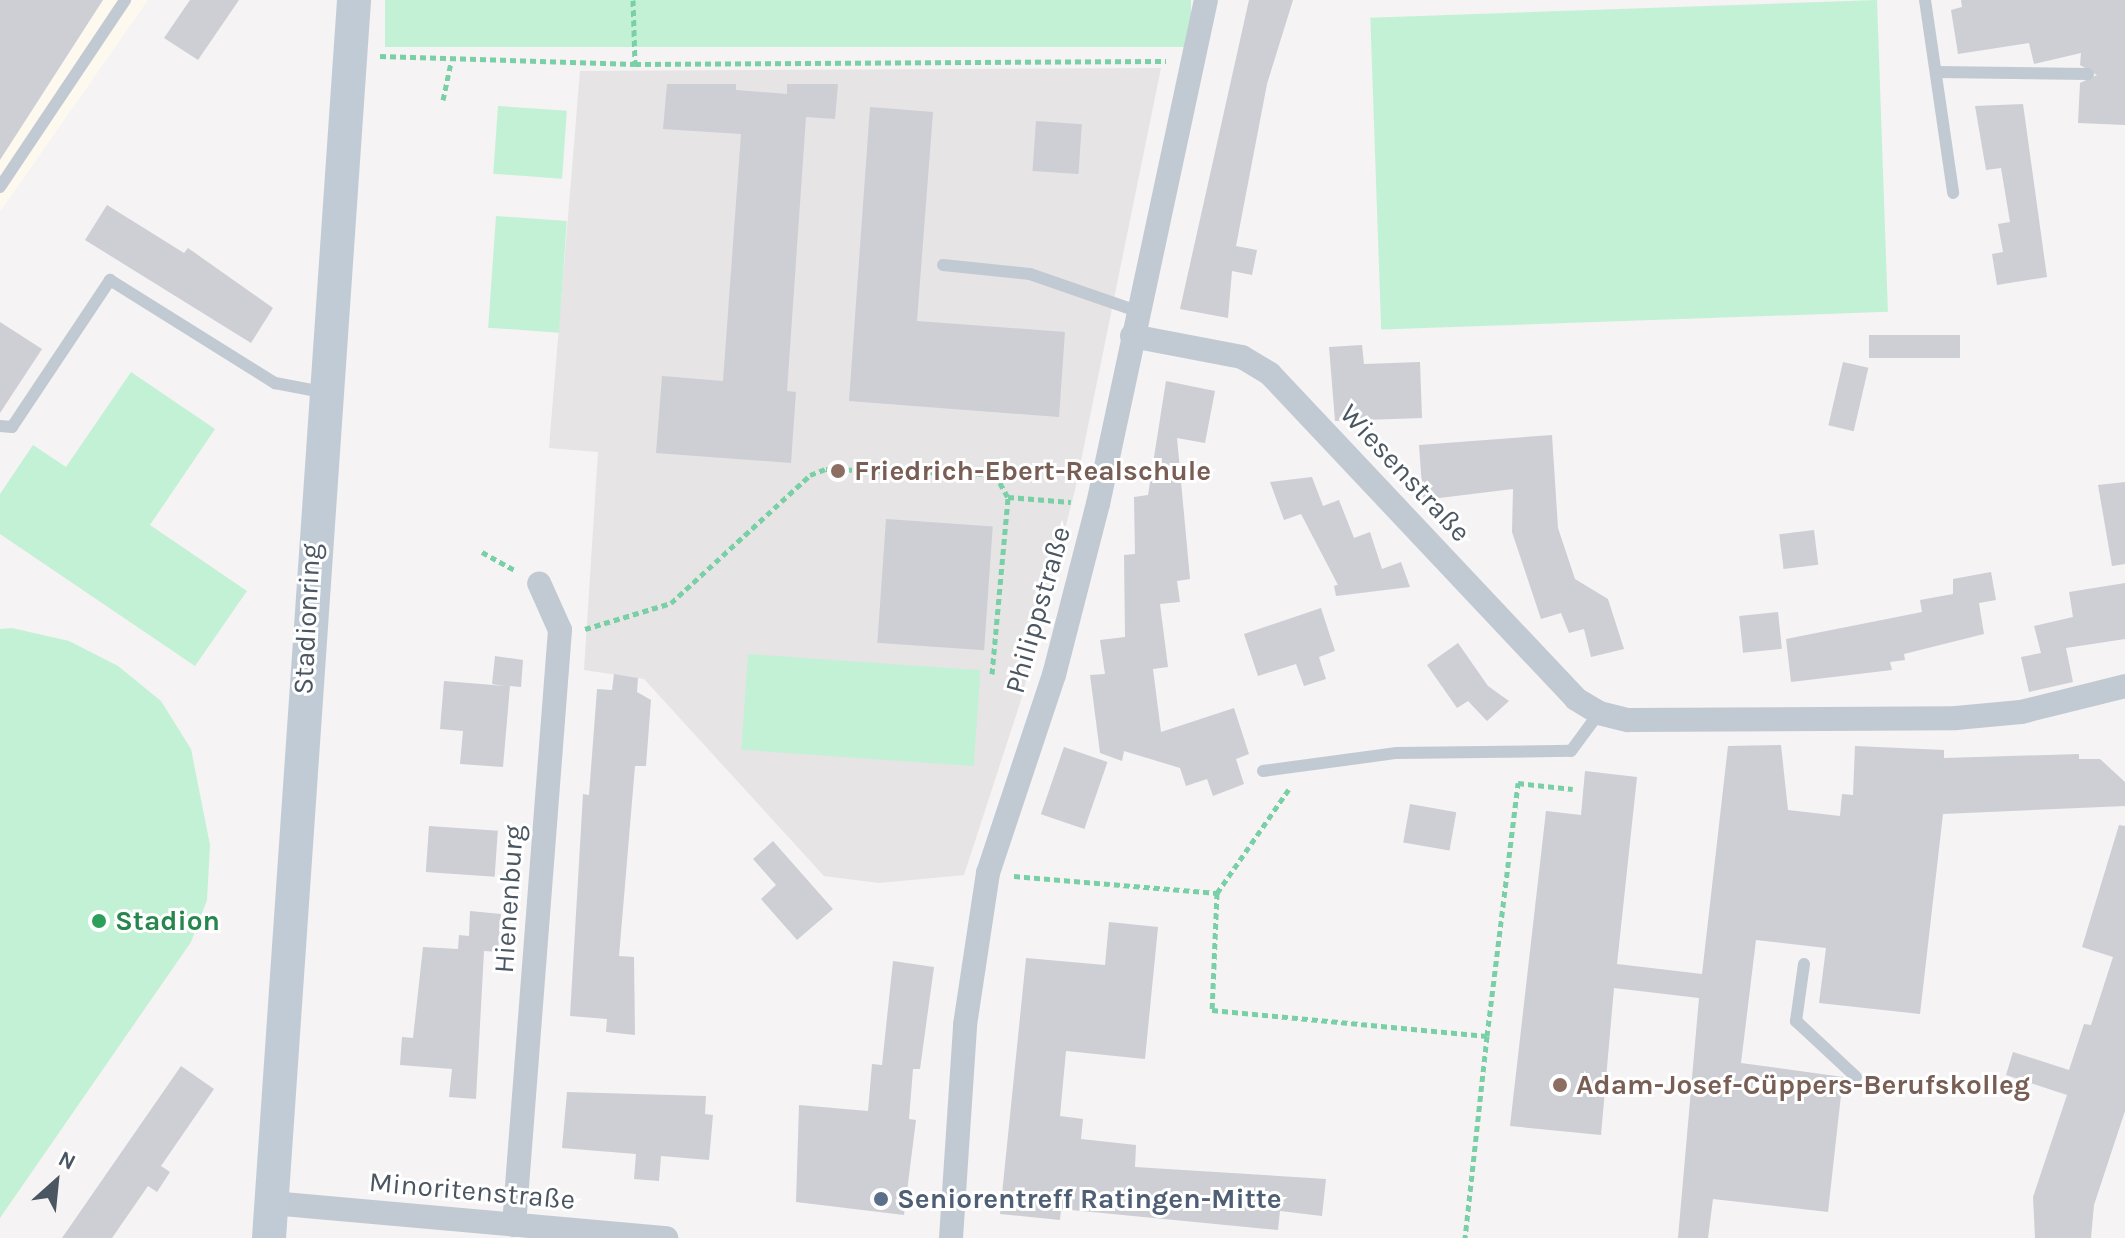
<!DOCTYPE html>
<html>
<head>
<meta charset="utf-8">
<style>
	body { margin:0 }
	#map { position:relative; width:2125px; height:1238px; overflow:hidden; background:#f5f3f3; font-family:Karla,sans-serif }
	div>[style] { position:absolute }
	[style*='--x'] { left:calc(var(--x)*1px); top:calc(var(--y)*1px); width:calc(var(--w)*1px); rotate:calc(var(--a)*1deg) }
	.commercial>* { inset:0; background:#fdf9ef }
	.education>* { inset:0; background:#e6e4e5 }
	.green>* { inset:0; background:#c3f1d5; transform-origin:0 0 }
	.building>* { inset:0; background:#cdcfd5; transform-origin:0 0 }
	.path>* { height:5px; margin-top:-2.5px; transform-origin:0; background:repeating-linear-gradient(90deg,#7ad0a6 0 6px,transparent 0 10px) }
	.service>* { height:12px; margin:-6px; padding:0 6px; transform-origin:6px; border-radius:6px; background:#c1cad2 }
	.minor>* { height:24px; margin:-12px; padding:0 12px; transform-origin:12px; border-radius:12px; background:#c1cad2 }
	.secondary>* { height:34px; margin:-17px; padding:0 17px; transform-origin:17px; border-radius:17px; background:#c1cbd6 }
	.dots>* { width:22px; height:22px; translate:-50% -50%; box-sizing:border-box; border:4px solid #fff; border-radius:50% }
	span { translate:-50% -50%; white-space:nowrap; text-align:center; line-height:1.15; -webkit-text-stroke:6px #fff; paint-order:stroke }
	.education-label { font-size:28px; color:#785e54; font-weight:700 }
	.left { translate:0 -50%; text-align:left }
	.street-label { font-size:28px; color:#4a5661 }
	.leisure-label { font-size:28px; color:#27864d; font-weight:700 }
	.service-label { font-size:28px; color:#4e5e75; font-weight:700 }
	.north { position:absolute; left:16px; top:1142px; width:80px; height:80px; -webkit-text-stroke:6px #fff; paint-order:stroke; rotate:27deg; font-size:22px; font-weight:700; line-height:32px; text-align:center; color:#4a5661 }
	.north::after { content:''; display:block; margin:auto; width:28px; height:36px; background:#4a5661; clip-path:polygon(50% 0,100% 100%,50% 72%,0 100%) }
</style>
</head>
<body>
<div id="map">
	<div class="commercial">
		<div style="clip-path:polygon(0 0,148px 0,0 212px)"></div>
	</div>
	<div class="education">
		<div style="clip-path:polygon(1161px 68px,1075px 490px,1021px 700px,964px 875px,879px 883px,824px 876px,644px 679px,584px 670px,598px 452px,549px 448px,580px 71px)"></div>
	</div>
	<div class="green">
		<div style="left:385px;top:0;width:806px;height:47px"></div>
		<div style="left:1877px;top:0;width:312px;height:507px;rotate:88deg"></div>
		<div style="left:498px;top:106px;width:69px;height:68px;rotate:4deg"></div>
		<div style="left:496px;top:216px;width:71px;height:112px;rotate:4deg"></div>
		<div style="clip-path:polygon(131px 372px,215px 429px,150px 525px,247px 591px,195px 666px,0 534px,0 494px,33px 445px,66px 467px)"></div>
		<div style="clip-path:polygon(12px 628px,69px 641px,118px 666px,161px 701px,191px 749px,210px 845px,207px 900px,191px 942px,0 1218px,0 629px)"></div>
		<div style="left:748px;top:654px;width:233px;height:96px;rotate:4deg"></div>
	</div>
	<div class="building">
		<div style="clip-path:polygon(0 0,103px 0,0 160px)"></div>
		<div style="clip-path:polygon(190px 0,239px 0,198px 60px,164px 38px)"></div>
		<div style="clip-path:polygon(1249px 0,1293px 0,1267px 84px,1236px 246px,1257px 250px,1252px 275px,1232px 271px,1228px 318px,1180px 309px)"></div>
		<div style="clip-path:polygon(1961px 0,2125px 0,2125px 125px,2078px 123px,2080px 83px,2097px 75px,2080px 65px,2081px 53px,2034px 64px,2029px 43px,1958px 54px,1951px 10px,1962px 7px)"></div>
		<div style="clip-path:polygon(667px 84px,736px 84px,736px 90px,787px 94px,787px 84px,838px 84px,835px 119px,806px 117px,787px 391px,796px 392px,791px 463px,656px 453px,662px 376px,723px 381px,741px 134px,663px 129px)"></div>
		<div style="clip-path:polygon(2023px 104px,2047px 277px,1997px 285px,1992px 254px,2003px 252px,1998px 224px,2010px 222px,2001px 168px,1986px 170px,1975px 106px)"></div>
		<div style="clip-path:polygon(870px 107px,933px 112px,917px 321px,1065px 332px,1059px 417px,849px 401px)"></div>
		<div style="left:1036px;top:121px;width:46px;height:50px;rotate:4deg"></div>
		<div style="clip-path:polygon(107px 205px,184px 253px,188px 248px,273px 308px,251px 343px,85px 240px)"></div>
		<div style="clip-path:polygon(0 322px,42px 349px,0 413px)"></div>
		<div style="left:1960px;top:335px;width:23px;height:91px;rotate:90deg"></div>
		<div style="clip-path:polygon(1362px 345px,1364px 364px,1420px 362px,1422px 418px,1335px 421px,1329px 347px)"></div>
		<div style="left:1843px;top:362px;width:26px;height:65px;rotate:13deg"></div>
		<div style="clip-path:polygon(1166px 381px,1215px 391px,1205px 443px,1177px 438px,1190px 579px,1177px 581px,1180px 602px,1160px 604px,1168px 667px,1153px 669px,1161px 732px,1234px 708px,1249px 754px,1236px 759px,1244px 784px,1213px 796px,1207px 779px,1186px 786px,1180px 768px,1124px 751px,1122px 761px,1100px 753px,1090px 675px,1105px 674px,1100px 640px,1125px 637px,1124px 555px,1135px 554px,1134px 497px,1148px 495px)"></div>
		<div style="clip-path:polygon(1552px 435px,1558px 528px,1575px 579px,1608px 599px,1624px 649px,1591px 657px,1584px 629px,1569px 633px,1561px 613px,1541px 619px,1512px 532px,1513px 489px,1423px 500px,1419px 445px)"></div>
		<div style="clip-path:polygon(1312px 477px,1323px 506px,1339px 500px,1354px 538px,1370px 532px,1382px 569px,1401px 562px,1410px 587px,1336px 596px,1334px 586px,1354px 579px,1338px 585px,1301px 514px,1284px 520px,1270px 482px)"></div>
		<div style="clip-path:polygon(2125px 482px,2125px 564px,2112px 566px,2098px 485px)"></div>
		<div style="left:886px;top:519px;width:107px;height:124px;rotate:4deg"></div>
		<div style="left:1814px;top:530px;width:35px;height:35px;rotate:83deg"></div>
		<div style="clip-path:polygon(1991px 572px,1996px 600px,1979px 603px,1984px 634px,1904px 654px,1905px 660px,1890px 662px,1892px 670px,1791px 682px,1786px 639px,1922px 612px,1920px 600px,1953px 594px,1953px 579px)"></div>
		<div style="clip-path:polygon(2125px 583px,2125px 639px,2066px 648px,2073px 682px,2029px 692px,2021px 657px,2041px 653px,2034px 626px,2073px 617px,2069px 592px)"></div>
		<div style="clip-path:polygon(1321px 608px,1335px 651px,1319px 657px,1326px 679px,1304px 686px,1296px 664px,1258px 676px,1244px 634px)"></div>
		<div style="left:1778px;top:612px;width:37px;height:39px;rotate:84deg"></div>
		<div style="clip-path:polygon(1458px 643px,1488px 686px,1509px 701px,1487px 721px,1468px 701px,1457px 708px,1427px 665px)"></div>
		<div style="clip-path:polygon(495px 656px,523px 660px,521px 687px,510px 686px,503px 767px,460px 764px,463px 731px,440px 729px,444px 681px,505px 686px,492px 684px)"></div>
		<div style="clip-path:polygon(614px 674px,638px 678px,637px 692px,651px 700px,646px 766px,635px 766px,619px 956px,634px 957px,635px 1035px,606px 1032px,607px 1019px,570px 1016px,583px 794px,589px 795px,597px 689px,612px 690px)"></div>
		<div style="clip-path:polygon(1781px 745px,1788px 810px,1840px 816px,1842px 794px,1853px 795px,1855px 746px,1944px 750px,1944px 758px,2079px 754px,2079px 759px,2100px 759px,2125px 782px,2125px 806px,1943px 814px,1920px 1014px,1819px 1003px,1826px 948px,1756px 940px,1741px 1063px,1843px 1077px,1828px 1212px,1713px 1199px,1708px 1238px,1678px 1238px,1699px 998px,1614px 988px,1601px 1135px,1510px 1126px,1546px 811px,1581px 815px,1585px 771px,1637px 777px,1617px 964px,1702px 974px,1728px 746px)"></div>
		<div style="left:1064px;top:747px;width:46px;height:71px;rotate:19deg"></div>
		<div style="left:1410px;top:804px;width:47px;height:39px;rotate:10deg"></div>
		<div style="clip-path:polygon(2119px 825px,2125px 826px,2125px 1111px,2094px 1205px,2091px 1238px,2035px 1238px,2033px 1197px,2067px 1095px,2006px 1075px,2013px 1052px,2069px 1070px,2084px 1024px,2091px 1025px,2113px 957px,2082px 947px)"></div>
		<div style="left:429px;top:826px;width:69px;height:46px;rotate:4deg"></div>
		<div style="clip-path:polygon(773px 841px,833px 909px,797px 940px,761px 899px,776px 885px,753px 859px)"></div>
		<div style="clip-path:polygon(470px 911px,501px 914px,498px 952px,484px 951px,476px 1099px,449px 1097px,452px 1069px,400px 1065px,402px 1037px,413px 1038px,423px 947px,458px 949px,459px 935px,469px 936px)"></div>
		<div style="clip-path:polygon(1109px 922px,1158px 927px,1145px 1059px,1066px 1051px,1060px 1116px,1083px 1119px,1081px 1139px,1136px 1145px,1135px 1167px,1326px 1179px,1322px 1216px,1280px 1211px,1278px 1230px,1061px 1209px,1060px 1220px,1000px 1214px,1026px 958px,1105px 965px)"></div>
		<div style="clip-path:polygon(893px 961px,934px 967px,920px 1069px,913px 1069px,909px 1119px,916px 1120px,904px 1215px,796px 1202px,799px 1105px,868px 1111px,872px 1064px,882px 1065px)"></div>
		<div style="clip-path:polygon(181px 1066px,214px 1089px,161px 1166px,170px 1172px,157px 1192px,148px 1186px,112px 1238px,62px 1238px)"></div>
		<div style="clip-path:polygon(567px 1092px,706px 1096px,705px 1114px,713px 1115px,709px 1160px,661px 1156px,659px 1181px,634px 1179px,636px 1154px,562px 1148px)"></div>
	</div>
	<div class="path">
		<div style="--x:633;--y:0;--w:64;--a:88.2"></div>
		<div style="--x:380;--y:56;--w:255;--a:1.8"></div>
		<div style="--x:635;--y:64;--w:531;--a:-0.32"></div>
		<div style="--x:443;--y:100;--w:39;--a:-78"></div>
		<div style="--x:482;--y:552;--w:39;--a:29"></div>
		<div style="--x:585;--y:629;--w:90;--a:-16.8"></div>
		<div style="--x:671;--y:603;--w:189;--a:-42.6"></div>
		<div style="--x:810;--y:475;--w:17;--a:-21"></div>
		<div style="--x:826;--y:469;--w:169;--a:1.7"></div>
		<div style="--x:995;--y:474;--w:26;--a:61"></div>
		<div style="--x:1008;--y:497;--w:63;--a:4.5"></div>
		<div style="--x:992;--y:674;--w:178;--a:-84.8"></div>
		<div style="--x:1014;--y:876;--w:204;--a:4.8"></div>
		<div style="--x:1217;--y:893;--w:126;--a:-55.3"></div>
		<div style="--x:1217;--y:893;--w:117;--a:92.4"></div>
		<div style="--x:1212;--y:1010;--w:276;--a:5.4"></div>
		<div style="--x:1487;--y:1036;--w:203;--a:96.2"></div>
		<div style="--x:1487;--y:1036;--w:255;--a:-83"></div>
		<div style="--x:1518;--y:783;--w:55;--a:6.2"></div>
	</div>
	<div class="service">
		<div style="--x:1925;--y:0;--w:195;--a:81.7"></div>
		<div style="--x:1936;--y:72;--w:152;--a:0.8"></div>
		<div style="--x:0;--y:187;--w:225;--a:-56.2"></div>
		<div style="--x:943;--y:265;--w:87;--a:5.9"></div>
		<div style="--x:1030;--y:274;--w:113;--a:19.1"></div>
		<div style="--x:0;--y:426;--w:12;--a:5"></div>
		<div style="--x:12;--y:427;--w:177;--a:-56.3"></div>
		<div style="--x:110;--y:280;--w:195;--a:32"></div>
		<div style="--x:275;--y:383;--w:48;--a:10.8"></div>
		<div style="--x:1263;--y:771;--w:135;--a:-7.7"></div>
		<div style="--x:1397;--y:753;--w:174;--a:-0.7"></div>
		<div style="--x:1571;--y:751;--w:47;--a:-53.6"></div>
		<div style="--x:1804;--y:964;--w:58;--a:98"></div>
		<div style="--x:1796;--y:1021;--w:82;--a:43"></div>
	</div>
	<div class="minor">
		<div style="--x:1132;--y:336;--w:112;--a:10.8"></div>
		<div style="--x:1242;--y:357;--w:33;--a:31"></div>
		<div style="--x:1270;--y:374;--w:446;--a:46.7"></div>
		<div style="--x:1576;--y:699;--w:27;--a:31"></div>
		<div style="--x:1599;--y:713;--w:30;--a:14"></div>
		<div style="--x:1628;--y:720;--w:328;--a:-0.3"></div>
		<div style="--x:1956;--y:718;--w:65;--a:-5.3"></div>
		<div style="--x:2021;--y:712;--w:107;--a:-14"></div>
		<div style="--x:272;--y:1203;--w:396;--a:5.1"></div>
		<div style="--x:514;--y:1225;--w:597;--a:-85.58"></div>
		<div style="--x:560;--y:630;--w:51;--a:-114.1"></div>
		<div style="--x:951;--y:1238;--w:213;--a:-86.2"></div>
		<div style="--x:965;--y:1025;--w:154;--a:-81.4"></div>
		<div style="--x:988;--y:873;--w:209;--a:-71.6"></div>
		<div style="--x:1054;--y:675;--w:177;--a:-75.6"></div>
		<div style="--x:1098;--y:504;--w:515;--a:-77.91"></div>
	</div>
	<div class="secondary">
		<div style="--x:269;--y:1238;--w:1241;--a:-86.07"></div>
	</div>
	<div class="dots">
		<div style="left:838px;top:471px;background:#8d6e63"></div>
		<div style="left:99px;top:921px;background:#2e9e5b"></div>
		<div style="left:1560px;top:1085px;background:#8d6e63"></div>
		<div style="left:881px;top:1199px;background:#5c6f8a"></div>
	</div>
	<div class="education-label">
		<span class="left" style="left:854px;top:471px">Friedrich-Ebert-Realschule</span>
		<span class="left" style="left:1576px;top:1085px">Adam-Josef-Cüppers-Berufskolleg</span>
	</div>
	<div class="street-label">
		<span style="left:1405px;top:473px;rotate:47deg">Wiesenstraße</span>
		<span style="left:1038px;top:610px;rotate:-74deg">Philippstraße</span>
		<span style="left:307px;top:619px;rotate:-87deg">Stadionring</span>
		<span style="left:509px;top:899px;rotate:-86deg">Hienenburg</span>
		<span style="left:472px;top:1191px;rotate:5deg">Minoritenstraße</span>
	</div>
	<div class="leisure-label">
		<span class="left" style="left:115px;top:921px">Stadion</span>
	</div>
	<div class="service-label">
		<span class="left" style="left:897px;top:1199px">Seniorentreff Ratingen-Mitte</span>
	</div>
	<div class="north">N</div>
</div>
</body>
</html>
